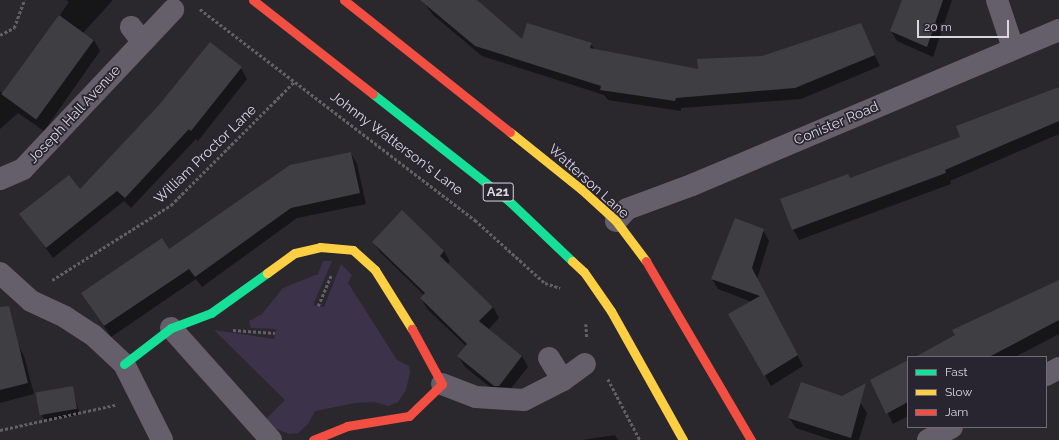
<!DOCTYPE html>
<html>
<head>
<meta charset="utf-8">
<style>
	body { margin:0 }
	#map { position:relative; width:1059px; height:440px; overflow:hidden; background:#2a282d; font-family:Raleway,sans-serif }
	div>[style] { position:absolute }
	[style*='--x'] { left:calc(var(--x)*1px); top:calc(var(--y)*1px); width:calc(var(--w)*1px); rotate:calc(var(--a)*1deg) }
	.green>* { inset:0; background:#3c324a }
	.shadow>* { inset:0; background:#0007 }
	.building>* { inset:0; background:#3f3e42; transform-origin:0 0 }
	.path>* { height:2.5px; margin-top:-1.25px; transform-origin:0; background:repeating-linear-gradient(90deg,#635f68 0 3px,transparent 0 5px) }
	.street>* { height:22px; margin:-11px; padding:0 11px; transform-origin:11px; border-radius:11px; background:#655f6c }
	.fast>* { height:9px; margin:-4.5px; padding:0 4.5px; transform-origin:4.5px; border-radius:4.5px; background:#16e098 }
	.slow>* { height:9px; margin:-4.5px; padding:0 4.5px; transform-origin:4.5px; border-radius:4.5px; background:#ffcf43 }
	.jam>* { height:9px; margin:-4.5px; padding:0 4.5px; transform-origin:4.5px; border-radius:4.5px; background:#f24e42 }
	span { translate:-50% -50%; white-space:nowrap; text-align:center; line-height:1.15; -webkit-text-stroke:3.5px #292530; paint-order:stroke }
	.shield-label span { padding:1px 3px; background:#292530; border:1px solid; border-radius:3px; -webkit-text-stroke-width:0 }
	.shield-label { font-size:13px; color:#dad8df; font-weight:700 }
	.street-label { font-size:14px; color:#dad8df }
	.legend { position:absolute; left:907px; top:356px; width:140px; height:72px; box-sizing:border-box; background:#292530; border:1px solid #706d76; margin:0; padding:5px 7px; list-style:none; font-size:12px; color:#dad8df }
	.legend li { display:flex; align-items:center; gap:8px; height:20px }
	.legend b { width:20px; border:1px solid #706d76 }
	.scale { position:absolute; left:917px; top:20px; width:92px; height:18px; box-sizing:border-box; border:2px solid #dad8df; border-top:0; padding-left:5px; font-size:12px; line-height:14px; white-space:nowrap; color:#dad8df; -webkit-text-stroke:3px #292530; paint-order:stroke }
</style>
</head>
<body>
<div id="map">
	<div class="green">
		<div style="clip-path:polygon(323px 261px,332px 261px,313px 305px,324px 307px,341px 264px,352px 275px,348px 283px,397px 360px,409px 366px,410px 372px,406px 390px,398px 402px,388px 406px,374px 402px,355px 403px,315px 411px,308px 424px,298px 433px,289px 434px,275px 428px,266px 419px,285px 400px,214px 330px,274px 339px,276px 329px,251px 328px,249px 321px,262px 314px,283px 288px,318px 274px)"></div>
	</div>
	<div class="shadow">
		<div style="clip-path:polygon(66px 0,113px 0,83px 33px,94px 40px,100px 51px,44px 131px,18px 113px,0 129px,0 91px,4px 95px,69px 2px)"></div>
		<div style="clip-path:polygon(422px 0,476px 0,523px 41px,591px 44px,595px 50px,699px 70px,763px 57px,860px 24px,880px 66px,801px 99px,681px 108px,681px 111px,608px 100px,604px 95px,482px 56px,433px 15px)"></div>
		<div style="clip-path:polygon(903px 0,952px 0,933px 57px,897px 41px,891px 31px)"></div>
		<div style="clip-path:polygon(210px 43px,241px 68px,247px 79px,198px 141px,196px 139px,131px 208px,124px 201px,53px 258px,21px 215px,80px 190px,160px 105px)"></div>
		<div style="clip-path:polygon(1059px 88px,1059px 134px,950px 181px,951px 184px,799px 240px,793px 229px,850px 179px,961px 137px)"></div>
		<div style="clip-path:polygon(351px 153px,357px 164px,366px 204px,297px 218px,202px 287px,196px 279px,111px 337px,89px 304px,169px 250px)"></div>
		<div style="clip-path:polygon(763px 230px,769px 241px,757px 279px,803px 366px,771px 386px,729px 314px,752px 302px,718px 289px,712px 279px)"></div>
		<div style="clip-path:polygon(373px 242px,444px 251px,450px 262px,447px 264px,493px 307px,499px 318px,488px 330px,522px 356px,528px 367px,505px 396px,501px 396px,465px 367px,458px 356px,466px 346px,427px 309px,421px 298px,424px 295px,380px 252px)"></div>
		<div style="clip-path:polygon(1059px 281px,1059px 334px,1015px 357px,917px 357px)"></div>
		<div style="clip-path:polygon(18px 345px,24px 356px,34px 394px,0 403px,0 350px)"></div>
		<div style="clip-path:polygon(908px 362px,908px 416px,893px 424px,872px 381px)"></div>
		<div style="clip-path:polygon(72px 387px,80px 415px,45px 421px,42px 416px)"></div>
		<div style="clip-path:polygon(860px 402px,867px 413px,859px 440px,832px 440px,796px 428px,789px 418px)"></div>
		<div style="clip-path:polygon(615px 435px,618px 440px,582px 440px)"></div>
	</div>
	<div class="building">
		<div style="clip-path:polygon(420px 0,477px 0,522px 39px,527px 23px,592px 43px,590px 48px,698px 69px,697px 59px,762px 56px,861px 23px,875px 55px,795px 88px,676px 98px,675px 101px,600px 90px,601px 86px,475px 46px)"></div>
		<div style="clip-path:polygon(902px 0,943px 0,927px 47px,890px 31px)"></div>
		<div style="left:59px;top:15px;width:43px;height:98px;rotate:36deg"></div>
		<div style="clip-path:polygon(210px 42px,242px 67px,191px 131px,189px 129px,125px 198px,117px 191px,46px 248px,19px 214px,69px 175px,80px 189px,159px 105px)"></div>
		<div style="clip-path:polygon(1059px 87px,1059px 121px,945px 170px,946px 173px,792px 230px,780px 199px,848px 174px,850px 178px,960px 137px,956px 126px)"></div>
		<div style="clip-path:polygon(351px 152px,360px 193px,291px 208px,195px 277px,189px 269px,104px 326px,81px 293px,162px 238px,169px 249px,290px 165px)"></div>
		<div style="clip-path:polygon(402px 210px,444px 251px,440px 256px,493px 307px,479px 321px,522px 356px,499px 386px,494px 386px,457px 356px,467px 344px,420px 298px,425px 293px,372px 242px)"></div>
		<div style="clip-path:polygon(735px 218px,764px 229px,752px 268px,798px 355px,764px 376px,728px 314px,760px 296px,711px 279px)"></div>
		<div style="clip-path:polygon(1059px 280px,1059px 320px,989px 357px,915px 357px,955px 335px,952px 330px)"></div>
		<div style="clip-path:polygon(9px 306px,28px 383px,0 390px,0 307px)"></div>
		<div style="clip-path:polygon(908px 360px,908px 402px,886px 414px,870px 380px)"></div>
		<div style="clip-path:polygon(801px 382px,842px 396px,866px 383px,851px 438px,788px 418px)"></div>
		<div style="left:73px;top:386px;width:23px;height:38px;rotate:80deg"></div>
	</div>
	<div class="path">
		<div style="--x:200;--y:9;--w:347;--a:37.5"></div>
		<div style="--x:475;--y:220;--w:94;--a:42"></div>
		<div style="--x:545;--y:283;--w:16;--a:18"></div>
		<div style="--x:0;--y:35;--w:16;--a:-27"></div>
		<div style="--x:14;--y:28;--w:30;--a:-70"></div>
		<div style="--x:52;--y:280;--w:141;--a:-32.2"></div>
		<div style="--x:171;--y:205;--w:174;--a:-45"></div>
		<div style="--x:318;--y:306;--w:33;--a:-67"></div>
		<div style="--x:586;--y:324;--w:13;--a:86"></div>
		<div style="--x:233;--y:330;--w:42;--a:4.1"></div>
		<div style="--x:608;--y:379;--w:69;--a:62.3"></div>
		<div style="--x:0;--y:430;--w:118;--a:-12.3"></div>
	</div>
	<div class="street">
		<div style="--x:997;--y:0;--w:51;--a:71.6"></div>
		<div style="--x:131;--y:27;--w:18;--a:52"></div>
		<div style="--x:0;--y:179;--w:25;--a:-23"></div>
		<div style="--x:23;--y:169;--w:219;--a:-46.7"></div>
		<div style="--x:616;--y:221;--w:16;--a:-47"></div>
		<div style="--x:627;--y:209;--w:69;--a:-20.3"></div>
		<div style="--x:692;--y:185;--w:398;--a:-22.9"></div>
		<div style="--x:0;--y:273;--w:42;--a:42.1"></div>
		<div style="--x:31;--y:301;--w:38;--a:25"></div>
		<div style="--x:65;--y:317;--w:33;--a:33"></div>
		<div style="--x:93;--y:335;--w:42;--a:43.1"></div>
		<div style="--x:124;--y:364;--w:85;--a:63.4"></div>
		<div style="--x:171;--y:328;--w:150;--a:48.2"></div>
		<div style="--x:549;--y:358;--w:26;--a:58"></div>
		<div style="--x:1046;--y:375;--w:15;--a:-28"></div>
		<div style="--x:442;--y:384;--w:36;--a:21"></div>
		<div style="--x:476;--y:397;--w:48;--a:3.6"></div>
		<div style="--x:524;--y:400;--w:44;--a:-27.1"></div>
		<div style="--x:563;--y:380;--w:27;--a:-36"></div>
		<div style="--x:928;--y:440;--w:27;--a:-28"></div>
	</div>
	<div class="fast">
		<div style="--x:373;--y:94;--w:173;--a:38.2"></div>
		<div style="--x:509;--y:201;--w:87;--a:43.6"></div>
		<div style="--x:124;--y:364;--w:59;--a:-37.5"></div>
		<div style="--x:171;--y:328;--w:43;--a:-20.6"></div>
		<div style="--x:211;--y:313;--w:69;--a:-35.5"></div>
	</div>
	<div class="slow">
		<div style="--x:510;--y:132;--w:91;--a:38.8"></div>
		<div style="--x:581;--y:189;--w:47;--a:42.4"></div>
		<div style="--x:616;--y:221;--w:50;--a:53.1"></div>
		<div style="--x:572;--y:261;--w:16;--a:43"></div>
		<div style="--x:584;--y:272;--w:47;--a:55.3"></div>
		<div style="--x:611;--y:311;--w:148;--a:60.8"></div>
		<div style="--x:267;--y:273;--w:34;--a:-36"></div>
		<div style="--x:295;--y:253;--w:26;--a:-13"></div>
		<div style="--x:320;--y:247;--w:33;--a:5"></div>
		<div style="--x:353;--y:250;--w:30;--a:42"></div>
		<div style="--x:375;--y:270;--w:70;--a:57.9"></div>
	</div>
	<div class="jam">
		<div style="--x:253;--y:0;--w:152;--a:38.1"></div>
		<div style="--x:344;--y:0;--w:212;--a:38.5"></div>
		<div style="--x:646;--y:261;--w:208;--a:59.6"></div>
		<div style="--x:313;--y:440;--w:37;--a:-22"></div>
		<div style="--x:347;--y:426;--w:63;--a:-9.2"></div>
		<div style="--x:409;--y:416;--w:46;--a:-44.1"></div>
		<div style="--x:442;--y:384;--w:63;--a:-118.6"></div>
	</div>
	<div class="shield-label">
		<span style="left:498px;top:192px">A21</span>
	</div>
	<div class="street-label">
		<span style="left:74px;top:114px;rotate:-47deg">Joseph Hall Avenue</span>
		<span style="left:836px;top:123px;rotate:-23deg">Conister Road</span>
		<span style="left:397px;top:143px;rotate:37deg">Johnny Watterson's Lane</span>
		<span style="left:205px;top:154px;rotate:-44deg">William Proctor Lane</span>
		<span style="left:589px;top:181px;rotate:42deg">Watterson Lane</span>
	</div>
	<ul class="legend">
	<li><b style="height:5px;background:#16e098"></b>Fast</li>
	<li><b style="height:5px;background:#ffcf43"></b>Slow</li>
	<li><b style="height:5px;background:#f24e42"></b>Jam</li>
	</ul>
	<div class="scale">20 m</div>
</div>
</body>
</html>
